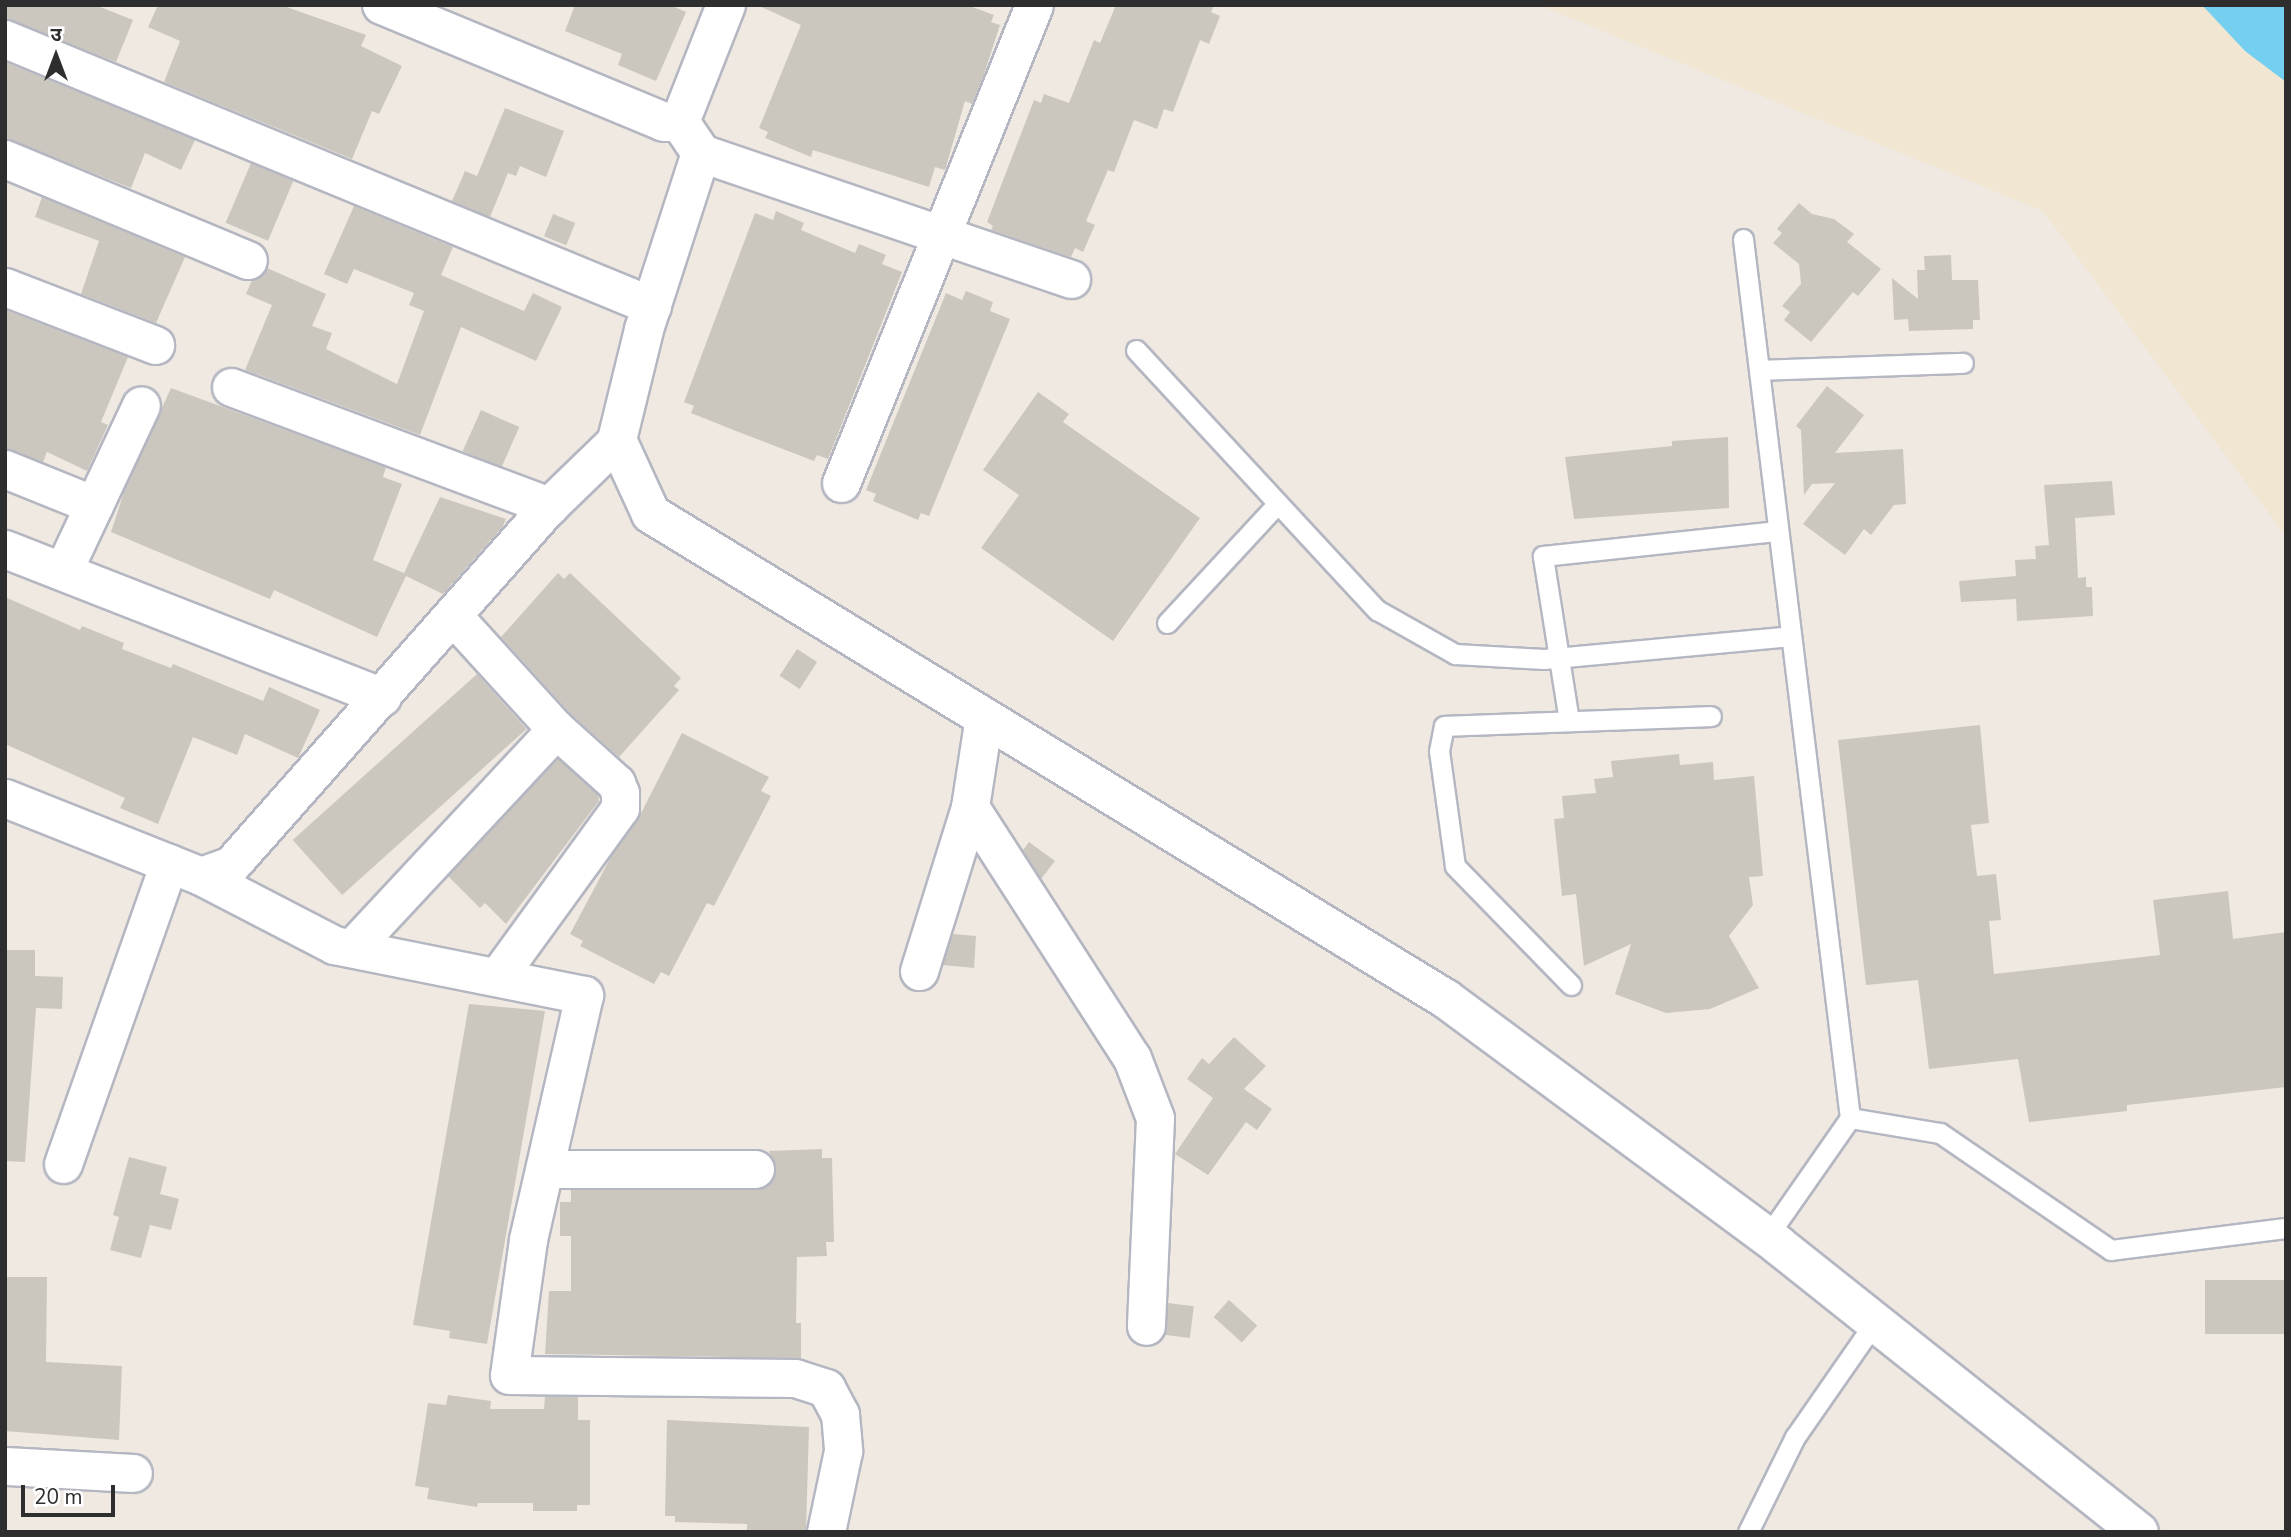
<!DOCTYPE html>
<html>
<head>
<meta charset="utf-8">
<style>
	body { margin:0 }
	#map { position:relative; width:2291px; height:1537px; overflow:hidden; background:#efe9e1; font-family:"Nunito Sans","Noto Sans Devanagari",sans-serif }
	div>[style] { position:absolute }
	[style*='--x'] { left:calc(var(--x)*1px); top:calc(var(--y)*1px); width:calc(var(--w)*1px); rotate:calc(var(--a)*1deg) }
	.education>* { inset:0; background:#f0e6d1 }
	.water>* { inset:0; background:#75cff0 }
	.building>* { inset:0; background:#cbc7bf; transform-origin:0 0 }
	.roads { filter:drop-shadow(2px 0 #b4b7c1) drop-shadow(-2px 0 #b4b7c1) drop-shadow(0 2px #b4b7c1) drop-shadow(0 -2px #b4b7c1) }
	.lane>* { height:19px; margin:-9.5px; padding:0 9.5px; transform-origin:9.5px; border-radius:9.5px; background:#fff }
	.street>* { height:37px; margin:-18.5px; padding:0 18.5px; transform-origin:18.5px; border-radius:18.5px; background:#fff }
	.secondary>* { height:38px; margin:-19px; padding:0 19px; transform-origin:19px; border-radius:19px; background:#fff }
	span { translate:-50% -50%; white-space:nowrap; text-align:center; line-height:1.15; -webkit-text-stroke:7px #fff; paint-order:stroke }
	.frame { position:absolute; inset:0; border:7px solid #2e2e2e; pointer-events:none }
	.north { position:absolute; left:21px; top:21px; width:70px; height:70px; -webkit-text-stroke:5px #fff; paint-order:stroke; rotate:0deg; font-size:19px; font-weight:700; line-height:28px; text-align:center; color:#2e2e2e }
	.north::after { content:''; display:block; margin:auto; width:24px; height:32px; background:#2e2e2e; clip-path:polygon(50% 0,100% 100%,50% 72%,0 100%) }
	.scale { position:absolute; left:21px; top:1485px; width:94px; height:32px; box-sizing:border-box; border:4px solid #2e2e2e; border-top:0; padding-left:9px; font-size:21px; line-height:24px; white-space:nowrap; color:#2e2e2e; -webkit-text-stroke:5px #fff; paint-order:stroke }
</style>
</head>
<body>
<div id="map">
	<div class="education">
		<div style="clip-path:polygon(1539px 5px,2286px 5px,2286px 536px,2043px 211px)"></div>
	</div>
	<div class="water">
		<div style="clip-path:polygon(2202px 5px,2286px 5px,2286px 82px,2245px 51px)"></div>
	</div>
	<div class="building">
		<div style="clip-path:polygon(5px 5px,95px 5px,133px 20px,116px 62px,5px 18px)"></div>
		<div style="clip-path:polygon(158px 5px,281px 5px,366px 35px,361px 46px,402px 66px,379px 114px,372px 111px,352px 159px,164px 82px,180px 41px,148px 27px)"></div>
		<div style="clip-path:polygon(575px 5px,670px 5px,686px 12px,656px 81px,618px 65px,622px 54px,565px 31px)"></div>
		<div style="clip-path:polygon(757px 5px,967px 5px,994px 15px,991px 22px,1000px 25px,984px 74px,972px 104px,965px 101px,945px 170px,935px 167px,929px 187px,813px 150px,811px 157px,765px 138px,768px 132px,759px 128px,801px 25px)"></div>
		<div style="clip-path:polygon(1116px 5px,1214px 5px,1211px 12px,1220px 16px,1209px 44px,1200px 40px,1173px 112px,1164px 109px,1157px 129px,1134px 120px,1114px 172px,1108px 170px,1086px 221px,1095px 225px,1083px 252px,1075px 248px,1071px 257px,991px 230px,993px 226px,987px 222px,1034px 100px,1041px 103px,1044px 94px,1069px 103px,1094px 40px,1100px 43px)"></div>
		<div style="clip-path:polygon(5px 62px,195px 140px,181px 170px,145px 153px,131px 188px,5px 138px)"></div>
		<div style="clip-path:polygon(505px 108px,564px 131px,546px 177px,520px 166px,516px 176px,508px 173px,490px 217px,452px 201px,465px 171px,477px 176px)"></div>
		<div style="left:251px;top:163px;width:46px;height:65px;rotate:23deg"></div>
		<div style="clip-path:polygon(42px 197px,185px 257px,156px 323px,81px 294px,99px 241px,35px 217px)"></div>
		<div style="clip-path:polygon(1799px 203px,1812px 214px,1834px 219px,1854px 234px,1847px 242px,1881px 269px,1858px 296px,1853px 292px,1811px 342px,1784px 320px,1790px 312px,1782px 306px,1801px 284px,1799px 264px,1773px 243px,1782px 233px,1777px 229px)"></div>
		<div style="clip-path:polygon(354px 206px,453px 247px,441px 275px,524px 311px,533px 293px,562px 307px,536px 361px,461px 327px,420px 435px,245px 370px,272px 305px,246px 294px,252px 280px,267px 268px,326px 294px,312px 326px,332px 333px,326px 349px,397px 384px,424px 311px,409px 305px,414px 293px,354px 269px,347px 284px,324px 274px)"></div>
		<div style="clip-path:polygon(776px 211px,804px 223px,801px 230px,855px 253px,859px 244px,886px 255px,882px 264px,902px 272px,828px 459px,817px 455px,814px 461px,736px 431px,691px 413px,694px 406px,684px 402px,755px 213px,773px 220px)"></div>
		<div style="left:553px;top:214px;width:24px;height:24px;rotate:22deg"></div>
		<div style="clip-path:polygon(1951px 255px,1952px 280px,1978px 280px,1980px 320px,1973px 320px,1973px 329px,1909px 331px,1908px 319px,1894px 320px,1892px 278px,1918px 299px,1917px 270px,1925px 270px,1924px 256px)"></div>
		<div style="clip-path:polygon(966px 291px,993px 302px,990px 311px,1010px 319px,929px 516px,921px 513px,918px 520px,873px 501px,876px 494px,866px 490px,946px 293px,962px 300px)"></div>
		<div style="clip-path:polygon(5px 310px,128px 357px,101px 422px,108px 425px,87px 471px,47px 452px,43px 462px,5px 449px)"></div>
		<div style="clip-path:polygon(1827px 386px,1864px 415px,1835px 453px,1903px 449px,1906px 504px,1894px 505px,1871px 535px,1864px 529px,1845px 555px,1803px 524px,1835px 483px,1812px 484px,1804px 495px,1801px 430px,1796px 426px)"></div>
		<div style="clip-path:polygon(171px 388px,386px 467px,383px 477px,402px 484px,373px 560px,404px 573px,440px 497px,506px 519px,503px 526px,443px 594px,406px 576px,377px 637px,274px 590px,270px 599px,111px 532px,125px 489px)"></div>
		<div style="clip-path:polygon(1038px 392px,1069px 414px,1063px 422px,1200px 518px,1113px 641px,981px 548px,1019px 495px,983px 470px)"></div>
		<div style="left:481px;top:410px;width:42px;height:45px;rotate:24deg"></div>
		<div style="clip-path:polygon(1728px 437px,1729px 508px,1574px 519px,1565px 457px,1672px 446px,1672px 441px)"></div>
		<div style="clip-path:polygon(2112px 481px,2115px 515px,2075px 518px,2078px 578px,2086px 577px,2086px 587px,2092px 587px,2093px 616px,2017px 621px,2016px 599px,1961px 602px,1959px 581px,2016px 576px,2015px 560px,2036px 559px,2035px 546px,2049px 545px,2044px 485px)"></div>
		<div style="clip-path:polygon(558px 573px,564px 579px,570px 573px,681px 678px,674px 686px,679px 690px,619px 757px,571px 714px,501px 637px)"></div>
		<div style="clip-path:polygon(5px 597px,80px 630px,82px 626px,124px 643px,122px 649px,171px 668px,173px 664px,263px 701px,269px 687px,320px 710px,298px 758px,245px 734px,237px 755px,193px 737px,158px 824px,120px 808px,125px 798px,5px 744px)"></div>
		<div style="left:797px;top:649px;width:24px;height:32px;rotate:33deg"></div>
		<div style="left:477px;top:674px;width:74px;height:248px;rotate:48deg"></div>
		<div style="clip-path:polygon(1980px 725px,1989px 823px,1971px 825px,1977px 876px,1996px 874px,2001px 920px,1989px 921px,1994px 974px,2160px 955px,2153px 900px,2228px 891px,2233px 939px,2286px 932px,2286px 1087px,2127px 1105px,2127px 1111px,2029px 1122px,2018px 1059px,1929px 1069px,1918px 980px,1866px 985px,1838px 740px)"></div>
		<div style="clip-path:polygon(682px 733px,769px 777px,761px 791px,771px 796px,714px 906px,707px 903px,669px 976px,661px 972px,654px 984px,580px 946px,583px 941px,570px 934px,611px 857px,637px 821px)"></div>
		<div style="clip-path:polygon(1679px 754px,1680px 765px,1713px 762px,1714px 780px,1754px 776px,1763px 876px,1749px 877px,1753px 905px,1729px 936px,1759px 988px,1710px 1009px,1666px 1013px,1615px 994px,1631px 944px,1584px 966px,1576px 894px,1562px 896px,1554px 819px,1564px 818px,1562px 796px,1596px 793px,1594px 779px,1613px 777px,1611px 761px)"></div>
		<div style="clip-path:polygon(557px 758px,598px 795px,599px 801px,506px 924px,485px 903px,480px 908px,448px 876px)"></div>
		<div style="clip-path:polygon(1029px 842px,1055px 861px,1041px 879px,1023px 850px)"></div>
		<div style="clip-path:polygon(952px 934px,976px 936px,974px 968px,943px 965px)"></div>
		<div style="clip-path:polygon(5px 950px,35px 950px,35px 976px,63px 977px,62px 1009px,36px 1008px,25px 1162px,5px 1161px)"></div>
		<div style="clip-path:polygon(469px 1004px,545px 1011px,487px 1344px,449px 1338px,450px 1331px,413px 1325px)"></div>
		<div style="clip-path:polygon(1234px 1037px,1266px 1066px,1244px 1089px,1272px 1109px,1257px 1130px,1246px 1122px,1208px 1175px,1175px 1154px,1213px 1098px,1187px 1079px,1202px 1058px,1209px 1064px)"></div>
		<div style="clip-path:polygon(822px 1149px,822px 1158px,832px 1158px,834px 1242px,826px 1242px,827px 1256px,797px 1257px,796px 1323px,801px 1323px,801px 1358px,545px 1354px,549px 1291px,571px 1291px,571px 1236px,560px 1236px,560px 1202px,571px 1202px,571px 1190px,756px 1190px,773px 1179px,776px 1168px,769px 1151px)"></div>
		<div style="clip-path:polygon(129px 1157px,167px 1167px,160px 1194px,179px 1199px,171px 1230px,150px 1225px,141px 1258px,110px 1250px,119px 1217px,113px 1215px)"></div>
		<div style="clip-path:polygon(5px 1277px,47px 1277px,46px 1362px,122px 1366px,119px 1440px,5px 1431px)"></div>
		<div style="left:2286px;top:1280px;width:54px;height:81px;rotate:90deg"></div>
		<div style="left:1229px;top:1300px;width:38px;height:23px;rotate:42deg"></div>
		<div style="left:1168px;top:1303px;width:26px;height:32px;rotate:7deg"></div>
		<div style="clip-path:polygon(448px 1395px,491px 1401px,490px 1409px,544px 1409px,545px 1396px,578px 1397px,578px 1420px,590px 1420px,590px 1505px,577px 1505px,577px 1511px,533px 1511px,533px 1503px,478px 1503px,477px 1507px,427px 1499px,429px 1488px,415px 1486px,428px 1403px,446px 1405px)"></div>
		<div style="clip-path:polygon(667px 1420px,809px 1427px,806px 1532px,747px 1531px,747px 1524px,675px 1522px,675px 1516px,665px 1516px)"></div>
	</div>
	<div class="roads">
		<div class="lane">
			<div style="--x:1743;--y:239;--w:885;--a:83.06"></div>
			<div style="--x:1850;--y:1118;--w:145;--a:124.9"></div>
			<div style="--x:1136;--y:350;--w:355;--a:47.2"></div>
			<div style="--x:1377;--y:610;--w:90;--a:29.4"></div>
			<div style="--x:1455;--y:654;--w:89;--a:3.2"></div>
			<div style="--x:1544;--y:659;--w:248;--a:-5.3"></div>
			<div style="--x:1759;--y:370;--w:204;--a:-2"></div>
			<div style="--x:1167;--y:623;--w:163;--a:-47.2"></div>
			<div style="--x:1569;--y:721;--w:167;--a:-99"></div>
			<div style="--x:1543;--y:556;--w:236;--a:-6.1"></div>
			<div style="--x:1571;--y:985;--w:166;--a:-134.3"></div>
			<div style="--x:1455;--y:866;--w:116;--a:-97.9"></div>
			<div style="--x:1439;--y:751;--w:25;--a:-79"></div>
			<div style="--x:1444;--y:726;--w:267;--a:-2.1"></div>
			<div style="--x:1850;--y:1118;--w:91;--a:9.5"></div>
			<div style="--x:1940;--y:1133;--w:207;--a:34.4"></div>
			<div style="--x:2111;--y:1250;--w:176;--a:-7.2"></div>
			<div style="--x:1748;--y:1532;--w:106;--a:-63.7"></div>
			<div style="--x:1795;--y:1437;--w:140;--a:-55.2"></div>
		</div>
		<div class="street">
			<div style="--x:5;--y:39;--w:700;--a:22.42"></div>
			<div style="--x:701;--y:153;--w:391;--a:18.8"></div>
			<div style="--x:5;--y:159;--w:263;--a:22.6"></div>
			<div style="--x:5;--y:287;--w:161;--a:21.1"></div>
			<div style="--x:231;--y:387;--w:340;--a:20.5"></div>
			<div style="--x:5;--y:469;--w:96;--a:22"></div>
			<div style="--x:841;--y:483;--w:515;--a:-68.01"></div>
			<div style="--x:5;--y:549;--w:405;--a:21.4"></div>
			<div style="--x:63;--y:571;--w:183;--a:-64.8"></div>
			<div style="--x:453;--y:616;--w:153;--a:47.7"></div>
			<div style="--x:556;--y:729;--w:81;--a:42"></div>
			<div style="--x:616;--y:783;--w:11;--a:68"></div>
			<div style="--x:620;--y:793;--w:15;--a:90"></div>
			<div style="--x:620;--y:808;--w:209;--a:126"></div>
			<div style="--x:5;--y:798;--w:211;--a:21.7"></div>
			<div style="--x:201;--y:876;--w:32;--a:-20"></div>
			<div style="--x:231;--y:865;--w:480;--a:-48.5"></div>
			<div style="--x:549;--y:506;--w:95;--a:-44.1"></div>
			<div style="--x:970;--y:807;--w:299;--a:57.2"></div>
			<div style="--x:1132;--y:1058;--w:64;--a:69"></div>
			<div style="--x:1155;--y:1118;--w:208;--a:92.5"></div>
			<div style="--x:201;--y:876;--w:150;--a:27.4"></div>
			<div style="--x:334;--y:945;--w:255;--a:11.3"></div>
			<div style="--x:584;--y:995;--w:251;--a:102.9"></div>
			<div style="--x:528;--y:1240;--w:136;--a:98"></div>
			<div style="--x:509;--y:1375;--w:286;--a:0.6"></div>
			<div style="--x:795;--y:1378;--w:33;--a:18"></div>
			<div style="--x:826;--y:1388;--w:30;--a:62"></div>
			<div style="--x:840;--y:1414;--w:37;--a:85"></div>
			<div style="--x:843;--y:1451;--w:83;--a:101.9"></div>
			<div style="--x:352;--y:948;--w:299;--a:-47"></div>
			<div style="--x:919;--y:971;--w:172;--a:-72.7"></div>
			<div style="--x:970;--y:807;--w:91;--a:-81.2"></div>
			<div style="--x:63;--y:1164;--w:319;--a:-70.6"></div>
			<div style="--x:545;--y:1169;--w:210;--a:0"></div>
			<div style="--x:5;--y:1466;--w:128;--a:3.1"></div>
		</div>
		<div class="secondary">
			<div style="--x:382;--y:5;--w:305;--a:22.5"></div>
			<div style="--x:664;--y:122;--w:16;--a:0"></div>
			<div style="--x:680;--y:122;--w:37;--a:56"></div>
			<div style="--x:701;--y:153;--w:186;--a:107.9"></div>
			<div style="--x:644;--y:330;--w:113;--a:103.8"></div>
			<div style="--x:617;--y:440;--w:81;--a:65.3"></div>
			<div style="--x:651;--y:514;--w:931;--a:31.39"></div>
			<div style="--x:1446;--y:999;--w:413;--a:36.5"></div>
			<div style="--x:1778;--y:1245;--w:461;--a:38.5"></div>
			<div style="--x:680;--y:122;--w:126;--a:-68.5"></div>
		</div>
	</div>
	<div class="frame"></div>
	<div class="north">उ</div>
	<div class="scale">20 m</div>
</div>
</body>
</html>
